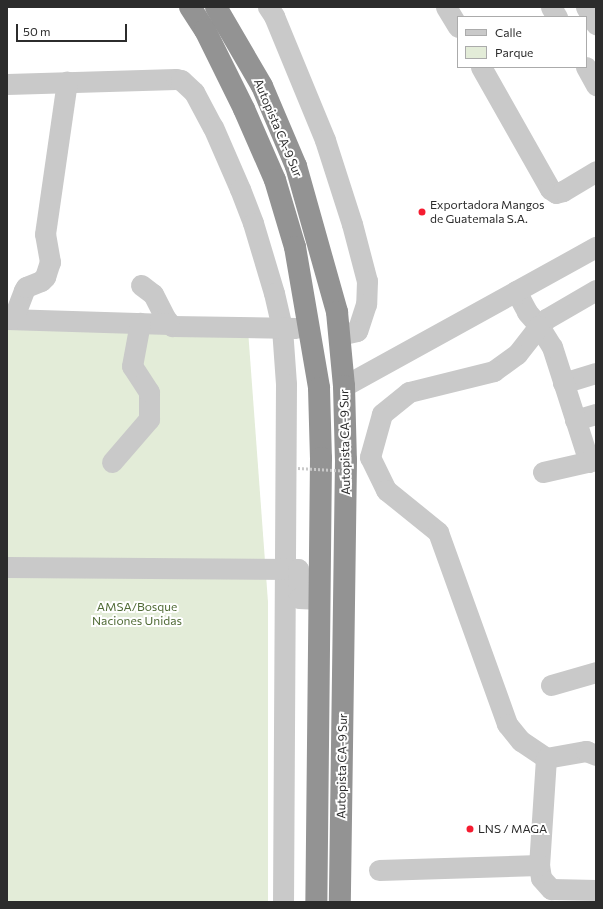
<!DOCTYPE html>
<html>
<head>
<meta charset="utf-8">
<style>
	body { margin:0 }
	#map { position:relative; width:603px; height:909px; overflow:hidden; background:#fff; font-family:Commissioner,sans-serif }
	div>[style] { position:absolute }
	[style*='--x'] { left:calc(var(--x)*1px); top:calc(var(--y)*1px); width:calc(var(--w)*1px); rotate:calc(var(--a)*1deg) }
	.green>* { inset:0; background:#e3ecd8 }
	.minor>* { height:21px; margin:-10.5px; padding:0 10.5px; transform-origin:10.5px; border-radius:10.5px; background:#c9c9c9 }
	.highway>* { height:22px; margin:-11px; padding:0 11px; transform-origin:11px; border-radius:11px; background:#939393 }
	.path-bridge>* { height:2.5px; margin-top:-1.25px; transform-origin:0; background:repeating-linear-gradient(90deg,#c9c9c9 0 2px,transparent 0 4px) }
	.dots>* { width:11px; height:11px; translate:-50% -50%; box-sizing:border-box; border:2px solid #fff; border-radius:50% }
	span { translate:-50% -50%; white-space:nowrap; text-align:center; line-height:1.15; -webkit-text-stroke:4px #fff; paint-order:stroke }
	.street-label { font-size:12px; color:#2c2c2c }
	.poi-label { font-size:12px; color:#2c2c2c }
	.left { translate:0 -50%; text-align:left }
	.park-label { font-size:12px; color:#506b36 }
	.frame { position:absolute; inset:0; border:8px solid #2c2c2c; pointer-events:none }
	.legend { position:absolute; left:457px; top:16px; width:130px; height:52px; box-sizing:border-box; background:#fff; border:1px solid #ababab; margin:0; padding:5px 7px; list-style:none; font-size:12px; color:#2c2c2c }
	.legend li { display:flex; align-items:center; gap:8px; height:20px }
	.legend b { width:20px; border:1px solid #ababab }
	.scale { position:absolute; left:16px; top:24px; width:111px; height:18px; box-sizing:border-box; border:2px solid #2c2c2c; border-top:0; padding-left:5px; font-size:12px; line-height:14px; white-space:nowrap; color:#2c2c2c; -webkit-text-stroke:3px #fff; paint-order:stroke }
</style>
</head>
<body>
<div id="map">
	<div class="green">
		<div style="clip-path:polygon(7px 325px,248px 330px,268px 602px,268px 902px,7px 902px)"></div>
	</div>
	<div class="minor">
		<div style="--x:268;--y:7;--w:11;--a:56"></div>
		<div style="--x:274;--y:16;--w:134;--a:67.6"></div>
		<div style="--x:325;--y:140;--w:88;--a:72.2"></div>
		<div style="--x:352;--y:224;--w:59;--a:75.3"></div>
		<div style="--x:367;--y:281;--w:23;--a:92"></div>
		<div style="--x:366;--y:304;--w:28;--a:108"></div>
		<div style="--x:357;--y:331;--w:17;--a:167"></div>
		<div style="--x:446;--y:7;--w:23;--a:59"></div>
		<div style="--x:551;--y:7;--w:12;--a:59"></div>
		<div style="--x:586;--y:7;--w:20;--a:60"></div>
		<div style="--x:481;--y:67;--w:140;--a:60.5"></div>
		<div style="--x:550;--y:189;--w:7;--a:34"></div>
		<div style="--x:556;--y:193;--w:7;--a:-16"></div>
		<div style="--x:563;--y:191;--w:39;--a:-31"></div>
		<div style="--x:586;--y:67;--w:21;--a:61"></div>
		<div style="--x:7;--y:84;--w:169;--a:-1.7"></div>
		<div style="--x:176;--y:79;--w:5;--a:11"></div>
		<div style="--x:181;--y:80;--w:18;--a:43"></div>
		<div style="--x:194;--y:92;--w:40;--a:62"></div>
		<div style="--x:213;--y:127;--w:68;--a:66.5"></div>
		<div style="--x:240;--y:189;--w:36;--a:69"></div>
		<div style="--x:253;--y:223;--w:73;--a:73.3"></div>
		<div style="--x:274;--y:293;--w:36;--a:77"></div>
		<div style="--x:282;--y:328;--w:56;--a:85.9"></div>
		<div style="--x:286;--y:384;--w:518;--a:90.33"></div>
		<div style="--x:141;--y:285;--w:15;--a:37"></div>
		<div style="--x:153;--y:294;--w:27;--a:63"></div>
		<div style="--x:165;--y:318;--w:11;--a:49"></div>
		<div style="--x:172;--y:326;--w:124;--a:0.9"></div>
		<div style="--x:516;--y:291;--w:24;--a:62"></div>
		<div style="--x:527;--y:312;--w:18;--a:49"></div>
		<div style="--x:539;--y:326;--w:10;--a:-45"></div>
		<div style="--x:546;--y:319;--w:58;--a:-30.1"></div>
		<div style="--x:7;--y:319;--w:162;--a:1.8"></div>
		<div style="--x:13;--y:319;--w:31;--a:-69"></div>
		<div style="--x:24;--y:290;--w:4;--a:-56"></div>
		<div style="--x:26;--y:287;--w:16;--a:-22"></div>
		<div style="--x:41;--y:281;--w:6;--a:-45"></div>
		<div style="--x:45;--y:277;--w:16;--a:-72"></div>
		<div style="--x:50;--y:262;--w:28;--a:-100"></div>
		<div style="--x:45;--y:234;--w:154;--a:-81.8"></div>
		<div style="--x:563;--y:383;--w:34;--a:-17"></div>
		<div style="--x:344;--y:386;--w:288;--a:-28.9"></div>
		<div style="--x:575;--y:420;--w:22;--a:-16"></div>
		<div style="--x:112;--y:462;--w:57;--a:-49.3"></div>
		<div style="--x:149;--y:419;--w:27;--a:-90"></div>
		<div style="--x:149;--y:392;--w:31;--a:-123"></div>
		<div style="--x:132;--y:366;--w:44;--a:-79.5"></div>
		<div style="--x:589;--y:462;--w:121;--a:-107.8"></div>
		<div style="--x:552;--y:347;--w:25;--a:-122"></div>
		<div style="--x:539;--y:326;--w:36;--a:128"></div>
		<div style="--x:517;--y:354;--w:29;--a:144"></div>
		<div style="--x:494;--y:371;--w:88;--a:166.1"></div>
		<div style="--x:409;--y:392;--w:35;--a:141"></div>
		<div style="--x:382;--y:414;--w:45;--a:105.6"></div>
		<div style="--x:370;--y:457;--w:37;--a:64"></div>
		<div style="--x:386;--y:490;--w:67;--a:38.9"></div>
		<div style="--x:438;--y:532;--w:204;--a:70.2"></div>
		<div style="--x:507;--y:724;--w:22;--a:51"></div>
		<div style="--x:521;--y:741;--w:30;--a:34"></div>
		<div style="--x:546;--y:758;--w:41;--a:-9.9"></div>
		<div style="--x:586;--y:751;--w:11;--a:22"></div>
		<div style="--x:543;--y:472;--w:54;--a:-12.8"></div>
		<div style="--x:7;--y:567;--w:291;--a:0.4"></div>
		<div style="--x:298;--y:569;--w:29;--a:88"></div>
		<div style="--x:299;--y:598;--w:20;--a:3"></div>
		<div style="--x:551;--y:685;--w:47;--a:-16.1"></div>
		<div style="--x:546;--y:758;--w:107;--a:93.7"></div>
		<div style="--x:539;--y:865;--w:13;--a:81"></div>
		<div style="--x:541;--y:878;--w:15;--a:48"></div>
		<div style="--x:551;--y:889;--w:45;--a:1.3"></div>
		<div style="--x:379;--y:870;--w:160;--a:-1.8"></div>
	</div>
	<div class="highway">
		<div style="--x:190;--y:7;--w:27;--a:57"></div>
		<div style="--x:205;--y:30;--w:88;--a:63.7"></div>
		<div style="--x:244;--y:109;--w:77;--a:66.4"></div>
		<div style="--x:275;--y:180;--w:70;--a:73.4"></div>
		<div style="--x:295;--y:247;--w:143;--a:80.3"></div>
		<div style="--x:319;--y:388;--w:70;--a:88.4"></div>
		<div style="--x:321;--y:458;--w:444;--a:90.6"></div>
		<div style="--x:216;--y:7;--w:91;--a:59.8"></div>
		<div style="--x:262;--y:86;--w:87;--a:67"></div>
		<div style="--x:296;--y:166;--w:152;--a:74.3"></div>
		<div style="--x:337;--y:312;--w:74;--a:84.6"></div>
		<div style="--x:344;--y:386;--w:74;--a:88.5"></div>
		<div style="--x:346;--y:460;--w:442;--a:90.8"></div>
	</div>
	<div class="path-bridge">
		<div style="--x:298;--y:468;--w:53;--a:3.2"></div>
	</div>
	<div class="dots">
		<div style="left:422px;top:212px;background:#f51c30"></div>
		<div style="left:470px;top:829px;background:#f51c30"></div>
	</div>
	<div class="street-label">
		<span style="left:278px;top:128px;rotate:67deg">Autopista CA-9 Sur</span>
		<span style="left:345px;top:442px;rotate:-91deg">Autopista CA-9 Sur</span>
		<span style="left:342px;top:766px;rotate:-89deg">Autopista CA-9 Sur</span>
	</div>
	<div class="poi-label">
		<span class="left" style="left:430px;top:212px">Exportadora Mangos<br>de Guatemala S.A.</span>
		<span class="left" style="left:478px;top:829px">LNS / MAGA</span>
	</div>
	<div class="park-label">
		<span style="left:137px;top:614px">AMSA/Bosque<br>Naciones Unidas</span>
	</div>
	<div class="frame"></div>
	<ul class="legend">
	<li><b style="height:5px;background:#c9c9c9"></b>Calle</li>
	<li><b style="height:11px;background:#e3ecd8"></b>Parque</li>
	</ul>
	<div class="scale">50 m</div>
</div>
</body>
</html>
